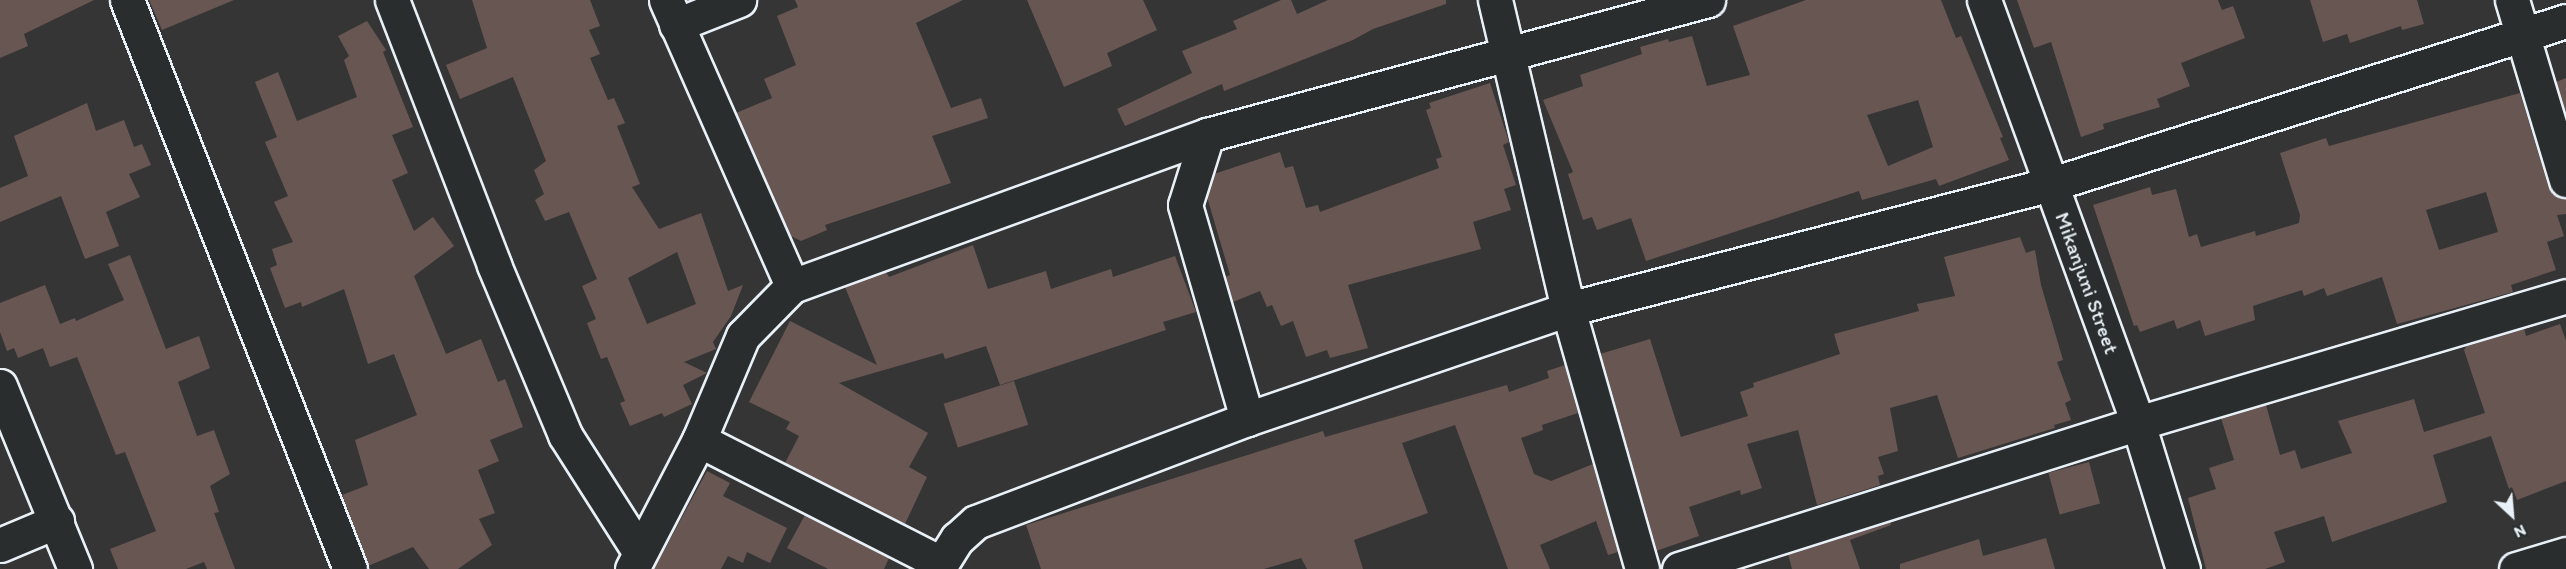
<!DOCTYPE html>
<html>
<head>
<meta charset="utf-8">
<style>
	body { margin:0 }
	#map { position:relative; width:2566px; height:569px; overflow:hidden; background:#363535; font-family:Itim,sans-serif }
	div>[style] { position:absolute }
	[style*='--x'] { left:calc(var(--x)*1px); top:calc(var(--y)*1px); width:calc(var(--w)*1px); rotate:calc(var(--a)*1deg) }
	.building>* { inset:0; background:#685653; transform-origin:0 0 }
	.roads { filter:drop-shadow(2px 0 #e8f1f8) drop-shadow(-2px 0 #e8f1f8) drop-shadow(0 2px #e8f1f8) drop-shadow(0 -2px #e8f1f8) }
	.minor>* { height:33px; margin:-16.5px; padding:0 16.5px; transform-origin:16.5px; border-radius:16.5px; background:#2a2d2e }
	span { translate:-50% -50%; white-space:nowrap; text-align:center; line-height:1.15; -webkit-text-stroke:4.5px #2a2d2e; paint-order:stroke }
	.street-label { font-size:21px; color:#e8f1f8 }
	.north { position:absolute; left:2482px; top:485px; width:60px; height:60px; -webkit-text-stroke:4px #2a2d2e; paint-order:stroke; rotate:154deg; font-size:16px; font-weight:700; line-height:24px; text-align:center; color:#e8f1f8 }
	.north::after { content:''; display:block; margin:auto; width:21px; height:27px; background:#e8f1f8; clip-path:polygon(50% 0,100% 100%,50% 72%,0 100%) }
</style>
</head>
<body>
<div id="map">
	<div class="building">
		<div style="clip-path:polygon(0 0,94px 0,24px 34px,28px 46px,0 58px)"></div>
		<div style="clip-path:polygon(149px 0,234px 0,162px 30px)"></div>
		<div style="clip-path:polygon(evenodd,472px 0,590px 0,600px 26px,589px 30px,600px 54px,590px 58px,608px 100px,614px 98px,625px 123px,617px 126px,640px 184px,632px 187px,659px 229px,701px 213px,728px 291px,743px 285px,731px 316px,713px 342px,716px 349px,684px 362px,707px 373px,683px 385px,692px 404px,664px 417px,662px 413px,630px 426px,620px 403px,625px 401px,607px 357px,601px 359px,587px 323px,596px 319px,582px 286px,597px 279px,569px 212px,545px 221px,535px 200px,544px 194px,534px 170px,546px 161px,513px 77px,460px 99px,446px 65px,487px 48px,472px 0,677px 252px,696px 304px,647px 324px,628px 278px,677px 252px)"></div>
		<div style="clip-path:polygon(795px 0,963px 0,916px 23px,951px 108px,981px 98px,988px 118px,932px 136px,951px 183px,825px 225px,827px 230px,801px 241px,791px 236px,736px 113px,772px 98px,764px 79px,796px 65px,777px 16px,798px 7px)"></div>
		<div style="clip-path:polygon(1027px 0,1143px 0,1157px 30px,1107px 53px,1112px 66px,1064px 87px)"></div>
		<div style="clip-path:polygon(1281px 0,1291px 0,1297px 14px,1328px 0,1446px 0,1446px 4px,1373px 29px,1353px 40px,1224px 91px,1222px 84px,1125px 126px,1117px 109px,1192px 73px,1182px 51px,1237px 29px,1233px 21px)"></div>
		<div style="clip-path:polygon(evenodd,1806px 0,1941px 0,1956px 38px,1961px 36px,2003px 137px,2000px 138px,2009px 160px,1939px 186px,1936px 179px,1862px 200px,1859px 191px,1646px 261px,1631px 218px,1597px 230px,1592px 217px,1583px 220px,1568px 174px,1573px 172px,1543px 100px,1583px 86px,1580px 75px,1642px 54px,1640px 47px,1668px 39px,1669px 42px,1692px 36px,1707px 86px,1750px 75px,1733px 26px,1806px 0,1918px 100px,1933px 147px,1888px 166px,1867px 115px,1918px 100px)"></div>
		<div style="clip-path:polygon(2017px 0,2218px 0,2222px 10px,2233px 6px,2245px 38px,2181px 63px,2190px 86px,2157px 99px,2160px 107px,2103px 124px,2104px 129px,2081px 137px,2051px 42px,2034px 48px)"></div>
		<div style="clip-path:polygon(2310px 0,2417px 0,2424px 24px,2402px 30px,2401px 26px,2350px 43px,2347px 34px,2323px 42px)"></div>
		<div style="clip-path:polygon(367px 21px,386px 50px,383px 52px,413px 127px,392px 135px,408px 173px,392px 180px,414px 231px,433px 217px,454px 246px,414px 276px,446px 354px,481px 339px,498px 382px,505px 379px,523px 427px,490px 440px,499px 461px,478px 470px,495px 513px,479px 519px,492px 545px,458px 569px,429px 569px,413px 547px,368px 566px,342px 495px,368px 485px,355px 440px,417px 415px,394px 354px,368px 364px,344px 289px,302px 307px,301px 302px,285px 308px,270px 268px,277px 265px,272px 249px,293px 242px,274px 202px,288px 196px,265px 142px,277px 137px,255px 82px,278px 72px,297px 121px,357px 97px,344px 60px,349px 56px,338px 36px)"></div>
		<div style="clip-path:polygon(2566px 78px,2566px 115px,2556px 82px)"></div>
		<div style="clip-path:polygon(1490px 83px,1509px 142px,1503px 145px,1516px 185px,1504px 189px,1511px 210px,1473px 222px,1481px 249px,1348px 285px,1368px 348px,1330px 358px,1327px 350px,1306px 357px,1293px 321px,1281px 326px,1272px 305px,1267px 307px,1260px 291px,1233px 302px,1225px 277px,1230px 275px,1207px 197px,1214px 174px,1280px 152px,1285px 168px,1293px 166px,1306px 208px,1318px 205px,1320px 212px,1439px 168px,1436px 159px,1442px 157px,1426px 110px,1431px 108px,1429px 103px)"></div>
		<div style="clip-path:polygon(evenodd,2520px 93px,2548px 185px,2554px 194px,2566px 198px,2566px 214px,2557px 215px,2564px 236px,2547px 242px,2556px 270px,2511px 285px,2513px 292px,2397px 324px,2382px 277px,2327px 296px,2324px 288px,2304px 296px,2302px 290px,2253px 306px,2255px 320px,2205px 336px,2200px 320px,2177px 329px,2174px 320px,2140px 332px,2137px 325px,2134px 326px,2093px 205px,2150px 187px,2152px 195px,2176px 189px,2189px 237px,2197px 234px,2201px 247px,2255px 231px,2256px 236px,2299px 223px,2300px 215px,2280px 153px,2326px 138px,2329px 146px,2520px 93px,2486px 192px,2498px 232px,2439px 250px,2426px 210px,2486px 192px)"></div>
		<div style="clip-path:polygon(87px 103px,96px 131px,124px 120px,134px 147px,142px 144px,151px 165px,129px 174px,140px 197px,106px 212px,119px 246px,85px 259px,61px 196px,0 222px,0 188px,28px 176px,14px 136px)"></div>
		<div style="clip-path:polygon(2020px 237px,2026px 253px,2035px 250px,2041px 285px,2063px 360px,2057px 362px,2071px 400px,2065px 403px,2071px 420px,2054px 425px,2055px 428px,1958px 458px,1937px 395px,1890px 408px,1898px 451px,1878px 457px,1884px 474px,1878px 476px,1880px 485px,1817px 505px,1798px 430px,1747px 444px,1762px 488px,1741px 495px,1740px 490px,1689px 507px,1699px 536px,1656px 551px,1600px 354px,1650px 339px,1681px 437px,1748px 416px,1740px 392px,1754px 387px,1753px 383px,1840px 354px,1834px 334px,1919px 311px,1917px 304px,1955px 296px,1944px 257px)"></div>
		<div style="clip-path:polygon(973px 245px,988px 289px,1046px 271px,1051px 289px,1111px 269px,1113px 277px,1175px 256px,1196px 312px,1163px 322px,1166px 330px,1000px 385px,986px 346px,945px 359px,943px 353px,839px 383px,928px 433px,909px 467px,927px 477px,905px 524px,785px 463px,799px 436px,786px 429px,790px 422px,749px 402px,790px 321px,877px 365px,845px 287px,886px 272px,889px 277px)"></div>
		<div style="clip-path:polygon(130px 255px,166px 349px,199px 336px,210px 368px,178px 382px,197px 436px,214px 430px,230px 474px,210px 486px,219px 512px,214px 513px,235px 569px,207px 569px,204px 562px,186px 569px,118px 569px,110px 549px,156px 531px,125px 452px,116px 455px,77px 357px,50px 367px,43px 348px,18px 358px,14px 348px,7px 351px,0 332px,0 303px,45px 285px,60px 324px,75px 318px,76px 321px,124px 300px,108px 264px)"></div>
		<div style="clip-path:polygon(2560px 324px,2566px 341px,2566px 481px,2517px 500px,2512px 487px,2509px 489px,2491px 436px,2433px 455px,2447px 502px,2332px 542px,2324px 516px,2274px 532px,2285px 562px,2265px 569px,2206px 569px,2188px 498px,2216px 489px,2209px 468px,2234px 460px,2221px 418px,2266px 405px,2280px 455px,2295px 450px,2301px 469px,2352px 453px,2338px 421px,2414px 399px,2424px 432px,2485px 413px,2464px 350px,2467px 345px,2524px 328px,2526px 336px)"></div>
		<div style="clip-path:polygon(1565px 365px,1578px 413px,1542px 425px,1543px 430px,1521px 438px,1534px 474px,1551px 481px,1593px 464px,1618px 552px,1608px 555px,1596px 521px,1540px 545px,1550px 569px,1508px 569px,1455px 425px,1402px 443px,1428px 513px,1354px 540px,1363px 569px,1307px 569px,1301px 558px,1264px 569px,1041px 569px,1026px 525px,1323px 431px,1325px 437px,1507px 385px,1509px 392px,1549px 378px,1547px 371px)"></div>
		<div style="left:1014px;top:381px;width:46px;height:74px;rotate:72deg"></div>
		<div style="left:2089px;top:462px;width:43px;height:42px;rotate:75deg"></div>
		<div style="clip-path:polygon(707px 471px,730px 483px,723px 496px,787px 528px,770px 563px,747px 552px,743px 563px,728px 556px,721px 569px,654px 569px)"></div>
		<div style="clip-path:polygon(805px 515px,889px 558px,884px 569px,828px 569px,787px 548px)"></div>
		<div style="clip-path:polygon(1890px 521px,1891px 525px,1850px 540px,1860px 569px,1792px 569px,1788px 554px)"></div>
		<div style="clip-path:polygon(2046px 538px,2055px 569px,1900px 569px,1900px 564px,1979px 539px,1983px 556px)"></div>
	</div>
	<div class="roads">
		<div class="minor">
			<div style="--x:127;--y:0;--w:611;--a:68.6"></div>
			<div style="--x:392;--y:0;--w:284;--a:68.9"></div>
			<div style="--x:494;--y:265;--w:184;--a:67.3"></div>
			<div style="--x:565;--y:435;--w:138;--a:57.5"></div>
			<div style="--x:666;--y:0;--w:313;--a:66.2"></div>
			<div style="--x:1495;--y:0;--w:318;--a:76.7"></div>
			<div style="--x:1568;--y:309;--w:270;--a:74.1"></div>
			<div style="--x:1984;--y:0;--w:450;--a:70"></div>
			<div style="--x:2138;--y:423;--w:153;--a:72.9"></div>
			<div style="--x:2512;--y:0;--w:188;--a:73.3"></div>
			<div style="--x:676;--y:25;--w:68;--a:-21.6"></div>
			<div style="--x:1207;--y:135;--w:73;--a:107.4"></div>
			<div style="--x:1185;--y:205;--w:223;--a:73.8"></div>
			<div style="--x:0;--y:386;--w:198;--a:67.7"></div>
			<div style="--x:699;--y:440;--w:271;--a:27"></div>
			<div style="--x:0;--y:545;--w:62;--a:-22.8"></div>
			<div style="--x:632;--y:569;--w:145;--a:-62.6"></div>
			<div style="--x:699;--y:440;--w:113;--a:-67.1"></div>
			<div style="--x:743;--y:336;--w:70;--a:-45.6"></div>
			<div style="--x:792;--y:286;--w:442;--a:-20"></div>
			<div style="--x:1207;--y:135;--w:519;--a:-15.08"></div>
			<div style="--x:938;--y:569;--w:36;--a:-58"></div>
			<div style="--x:957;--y:539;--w:25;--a:-42"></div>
			<div style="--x:976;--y:522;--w:290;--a:-20.8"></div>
			<div style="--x:1247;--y:419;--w:339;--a:-18.9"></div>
			<div style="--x:1568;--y:309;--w:500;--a:-14.5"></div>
			<div style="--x:2052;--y:184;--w:539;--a:-17.59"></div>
			<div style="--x:1679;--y:569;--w:482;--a:-17.6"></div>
			<div style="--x:2138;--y:423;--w:446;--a:-16.5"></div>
			<div style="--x:2516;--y:569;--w:52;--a:-16.7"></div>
		</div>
	</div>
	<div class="street-label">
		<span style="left:2087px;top:283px;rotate:70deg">Mikanjuni Street</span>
	</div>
	<div class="north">N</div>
</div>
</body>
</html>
